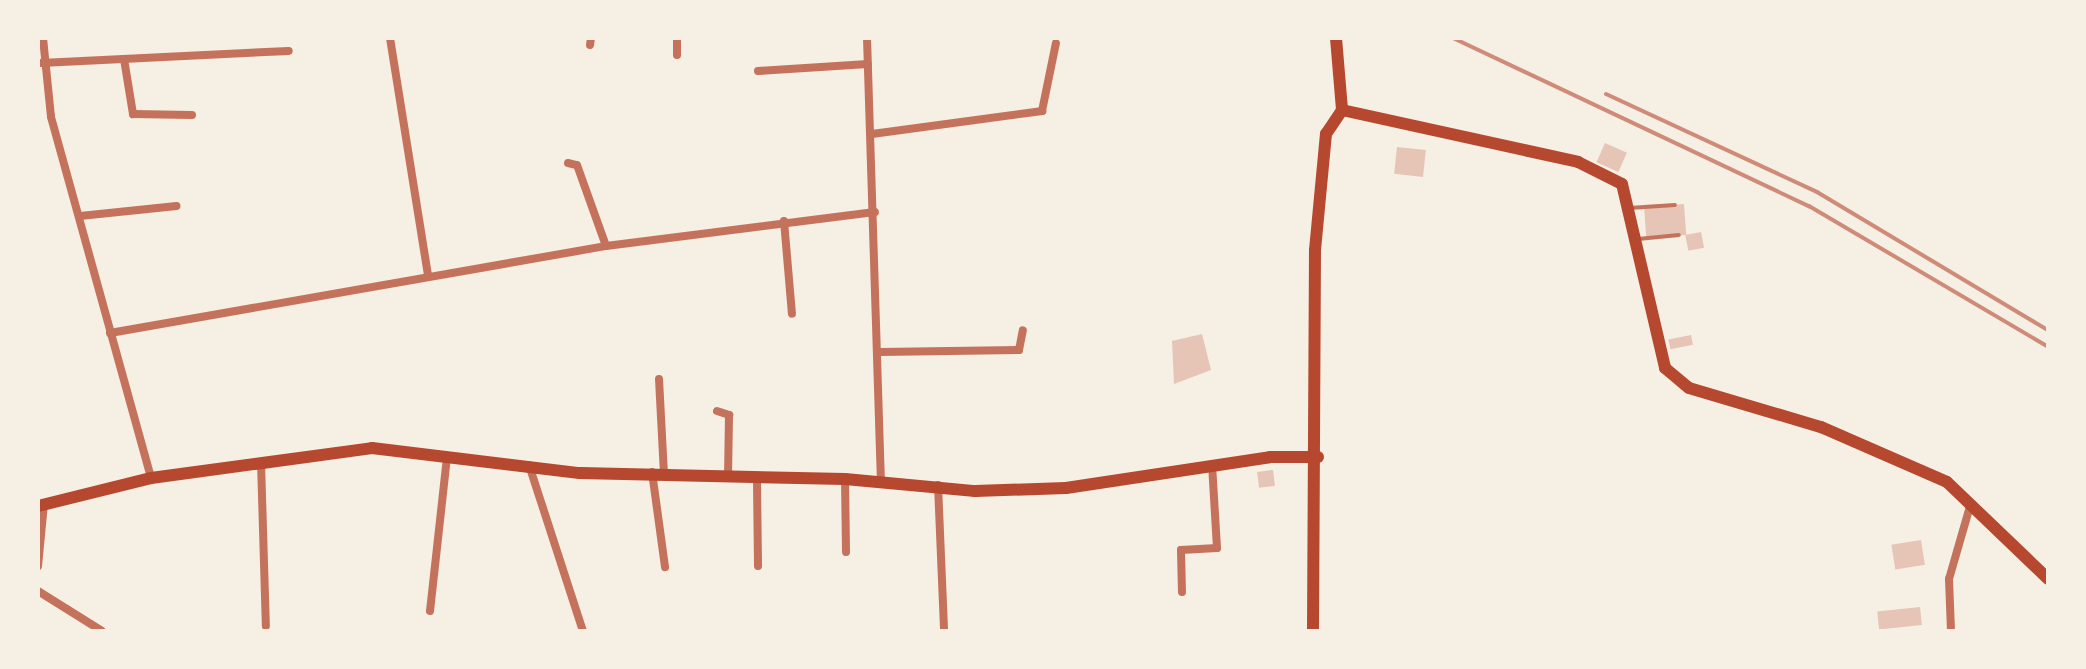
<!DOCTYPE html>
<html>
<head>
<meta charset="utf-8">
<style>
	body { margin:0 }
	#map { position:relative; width:2086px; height:669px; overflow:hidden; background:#f6efe4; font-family:Quicksand,sans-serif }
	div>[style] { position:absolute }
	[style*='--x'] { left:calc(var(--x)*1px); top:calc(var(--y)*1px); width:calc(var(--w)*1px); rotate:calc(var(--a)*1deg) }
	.building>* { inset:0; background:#e6c5b7; transform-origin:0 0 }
	.service>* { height:4px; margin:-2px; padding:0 2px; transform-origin:2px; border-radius:2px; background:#c5725c }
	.minor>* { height:8px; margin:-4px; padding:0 4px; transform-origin:4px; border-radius:4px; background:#c5725c }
	.secondary>* { height:12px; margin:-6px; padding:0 6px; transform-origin:6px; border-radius:6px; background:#b5482f }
	.rail>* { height:4px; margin:-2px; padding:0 2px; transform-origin:2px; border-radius:2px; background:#cf8b77 }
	span { translate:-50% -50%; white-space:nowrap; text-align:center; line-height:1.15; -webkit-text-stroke:7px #f6efe4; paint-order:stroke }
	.frame { position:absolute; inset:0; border:40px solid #f6efe4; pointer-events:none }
</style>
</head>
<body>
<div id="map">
	<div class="building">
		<div style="left:1605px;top:143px;width:24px;height:21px;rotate:24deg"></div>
		<div style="left:1397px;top:147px;width:29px;height:27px;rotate:6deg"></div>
		<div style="left:1684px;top:204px;width:31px;height:40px;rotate:86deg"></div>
		<div style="left:1701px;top:232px;width:16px;height:16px;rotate:79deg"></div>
		<div style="clip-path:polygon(1202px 334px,1211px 370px,1174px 384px,1172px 341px)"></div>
		<div style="left:1691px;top:335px;width:10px;height:23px;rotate:79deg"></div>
		<div style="left:1273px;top:470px;width:16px;height:16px;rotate:83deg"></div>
		<div style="left:1921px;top:540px;width:25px;height:30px;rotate:81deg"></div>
		<div style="left:1920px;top:607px;width:18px;height:43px;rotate:84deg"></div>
	</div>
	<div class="service">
		<div style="--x:1629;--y:208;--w:46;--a:-3.7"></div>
		<div style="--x:1638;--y:239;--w:41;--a:-5.6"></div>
	</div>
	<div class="minor">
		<div style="--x:43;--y:38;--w:79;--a:84.2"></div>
		<div style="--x:51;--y:117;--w:375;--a:74.5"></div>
		<div style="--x:390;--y:38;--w:240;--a:80.9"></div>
		<div style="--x:677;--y:38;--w:17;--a:90"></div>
		<div style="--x:867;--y:38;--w:443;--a:88.2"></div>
		<div style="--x:590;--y:45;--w:7;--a:-82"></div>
		<div style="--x:124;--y:59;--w:56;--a:80.7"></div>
		<div style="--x:133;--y:114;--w:59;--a:1"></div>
		<div style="--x:41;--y:63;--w:248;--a:-2.8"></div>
		<div style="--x:758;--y:71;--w:110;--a:-3.6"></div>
		<div style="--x:872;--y:134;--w:172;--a:-7.7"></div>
		<div style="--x:1042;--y:111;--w:69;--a:-78.4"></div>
		<div style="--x:568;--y:163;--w:9;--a:13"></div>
		<div style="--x:577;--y:165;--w:86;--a:70.3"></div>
		<div style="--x:80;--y:216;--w:97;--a:-5.9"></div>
		<div style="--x:784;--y:221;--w:93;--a:85.1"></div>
		<div style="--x:110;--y:333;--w:504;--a:-9.95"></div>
		<div style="--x:606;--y:246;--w:271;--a:-7.2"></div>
		<div style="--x:880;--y:352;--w:139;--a:-0.8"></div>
		<div style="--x:1019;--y:350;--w:20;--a:-79"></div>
		<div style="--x:659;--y:379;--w:95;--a:87"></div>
		<div style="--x:717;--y:411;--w:13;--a:18"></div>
		<div style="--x:729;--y:415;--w:63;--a:90.9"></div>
		<div style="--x:261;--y:462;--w:164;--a:88.3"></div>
		<div style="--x:529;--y:465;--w:175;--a:72"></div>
		<div style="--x:652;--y:472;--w:96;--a:82.2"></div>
		<div style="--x:845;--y:479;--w:73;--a:89.2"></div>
		<div style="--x:757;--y:482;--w:84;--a:89.3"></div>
		<div style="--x:938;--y:485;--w:146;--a:87.6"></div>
		<div style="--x:38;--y:566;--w:62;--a:-84.5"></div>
		<div style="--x:38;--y:591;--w:75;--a:32"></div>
		<div style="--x:1182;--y:592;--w:42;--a:-91.4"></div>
		<div style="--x:1181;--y:550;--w:36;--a:-3"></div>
		<div style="--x:1217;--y:548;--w:83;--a:-93.4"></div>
		<div style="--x:430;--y:611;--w:154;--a:-83.7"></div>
		<div style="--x:1951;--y:631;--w:52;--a:-92.2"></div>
		<div style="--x:1949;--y:579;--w:79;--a:-73.9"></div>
	</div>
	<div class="secondary">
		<div style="--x:1336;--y:38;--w:72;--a:85.2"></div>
		<div style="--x:1342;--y:110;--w:242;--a:12.4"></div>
		<div style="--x:1578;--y:162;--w:49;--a:26.6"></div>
		<div style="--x:1622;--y:184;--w:189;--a:76.8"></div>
		<div style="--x:1665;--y:368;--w:31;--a:40"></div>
		<div style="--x:1689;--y:388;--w:138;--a:16.5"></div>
		<div style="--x:1821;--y:427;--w:137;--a:23.6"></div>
		<div style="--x:1947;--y:482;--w:140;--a:43.8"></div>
		<div style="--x:38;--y:506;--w:116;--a:-13.9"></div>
		<div style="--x:151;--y:478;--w:223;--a:-7.7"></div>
		<div style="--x:372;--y:448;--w:209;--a:6.9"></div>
		<div style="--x:580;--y:473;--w:265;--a:1.3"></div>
		<div style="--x:845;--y:479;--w:131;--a:5.3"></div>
		<div style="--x:975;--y:491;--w:91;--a:-1.9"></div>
		<div style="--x:1066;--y:488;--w:206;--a:-8.6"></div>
		<div style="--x:1270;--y:457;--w:48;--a:0"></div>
		<div style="--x:1313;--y:631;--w:381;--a:-89.7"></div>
		<div style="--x:1315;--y:250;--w:117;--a:-84.6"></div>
		<div style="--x:1326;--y:134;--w:29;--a:-56"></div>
	</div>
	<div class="rail">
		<div style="--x:1453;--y:38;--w:394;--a:25.3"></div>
		<div style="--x:1809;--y:206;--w:277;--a:30.5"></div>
		<div style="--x:1606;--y:94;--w:233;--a:24.9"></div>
		<div style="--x:1817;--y:192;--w:269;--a:30.9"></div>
	</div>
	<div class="frame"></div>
</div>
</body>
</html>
